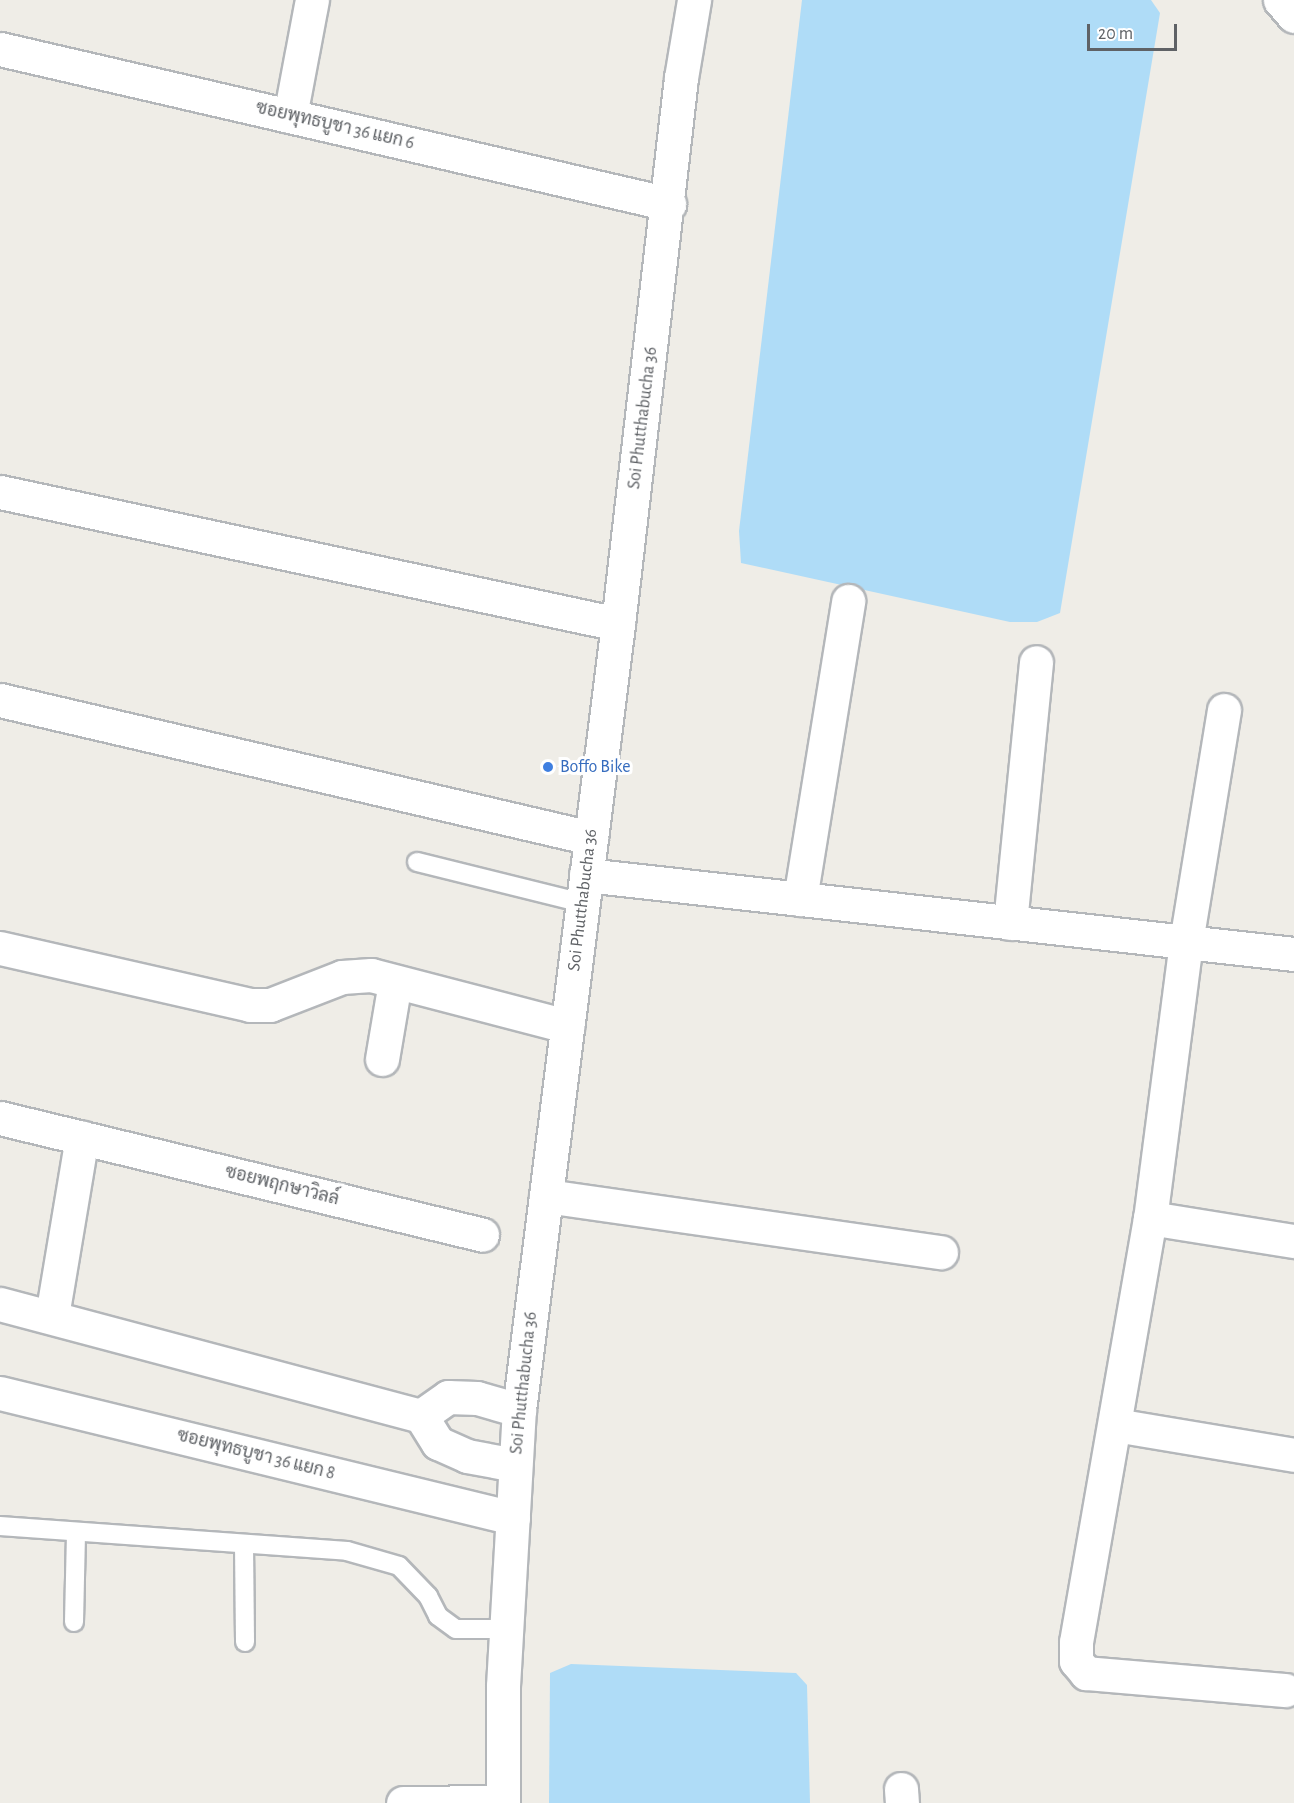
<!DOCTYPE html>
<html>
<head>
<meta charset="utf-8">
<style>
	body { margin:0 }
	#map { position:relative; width:1294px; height:1803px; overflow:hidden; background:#efede7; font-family:"Alegreya Sans",Sarabun,sans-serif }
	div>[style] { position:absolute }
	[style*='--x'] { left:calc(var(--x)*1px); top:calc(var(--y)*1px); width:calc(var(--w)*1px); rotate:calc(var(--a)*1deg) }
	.water>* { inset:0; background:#afdcf7 }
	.roads { filter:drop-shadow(2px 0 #b4b7ba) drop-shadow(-2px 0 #b4b7ba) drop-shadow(0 2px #b4b7ba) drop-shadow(0 -2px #b4b7ba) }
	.service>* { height:18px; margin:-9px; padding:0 9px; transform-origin:9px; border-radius:9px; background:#fff }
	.minor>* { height:33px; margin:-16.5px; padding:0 16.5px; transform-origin:16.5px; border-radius:16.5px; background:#fff }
	.tertiary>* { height:33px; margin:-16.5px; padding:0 16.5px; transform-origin:16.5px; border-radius:16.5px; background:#fff }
	.dots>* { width:16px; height:16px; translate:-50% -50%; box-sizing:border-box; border:3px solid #fff; border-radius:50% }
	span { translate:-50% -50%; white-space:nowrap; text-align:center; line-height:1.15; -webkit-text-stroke:6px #fff; paint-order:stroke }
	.street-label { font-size:18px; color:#5f6266 }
	.shop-label { font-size:18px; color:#366cbe }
	.left { translate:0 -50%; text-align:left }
	.scale { position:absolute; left:1087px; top:24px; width:90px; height:27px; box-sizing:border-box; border:3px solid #5f6266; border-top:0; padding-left:8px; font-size:18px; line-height:21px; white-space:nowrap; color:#5f6266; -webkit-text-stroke:4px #fff; paint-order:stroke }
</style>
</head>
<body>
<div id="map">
	<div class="water">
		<div style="clip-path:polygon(802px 0,1151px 0,1160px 13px,1060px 613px,1037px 622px,1010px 622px,741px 563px,739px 531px)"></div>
		<div style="clip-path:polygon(571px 1664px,796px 1673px,807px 1685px,810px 1803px,549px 1803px,550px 1673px)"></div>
	</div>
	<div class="roads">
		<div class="service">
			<div style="--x:417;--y:862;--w:171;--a:13.9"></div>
			<div style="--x:0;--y:1526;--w:348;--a:4.1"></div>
			<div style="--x:347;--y:1551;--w:54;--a:16.1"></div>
			<div style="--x:399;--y:1566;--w:42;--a:46"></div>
			<div style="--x:428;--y:1596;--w:22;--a:63"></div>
			<div style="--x:438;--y:1616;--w:22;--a:36"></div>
			<div style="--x:456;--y:1629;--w:50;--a:0"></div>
			<div style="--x:244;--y:1545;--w:97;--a:89.4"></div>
			<div style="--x:74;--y:1622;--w:89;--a:-88.7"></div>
		</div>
		<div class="minor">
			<div style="--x:1280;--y:0;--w:21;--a:49"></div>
			<div style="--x:0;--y:49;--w:687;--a:13.04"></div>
			<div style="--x:290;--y:116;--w:118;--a:-79.3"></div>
			<div style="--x:0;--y:492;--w:632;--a:12.06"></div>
			<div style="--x:0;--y:700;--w:607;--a:13.14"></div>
			<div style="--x:1224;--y:710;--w:235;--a:99.3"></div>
			<div style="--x:1186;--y:942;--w:278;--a:97.4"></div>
			<div style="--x:1150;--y:1218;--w:430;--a:99.9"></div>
			<div style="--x:1076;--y:1642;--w:19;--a:90"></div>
			<div style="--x:1076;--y:1661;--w:16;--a:50"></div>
			<div style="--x:1086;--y:1673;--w:200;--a:4.9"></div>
			<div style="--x:586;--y:875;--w:712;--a:6.37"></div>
			<div style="--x:800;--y:899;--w:302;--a:-80.8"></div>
			<div style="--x:1010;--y:923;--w:262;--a:-84.3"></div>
			<div style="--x:0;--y:948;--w:256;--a:12.8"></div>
			<div style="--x:250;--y:1005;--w:20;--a:0"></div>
			<div style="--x:270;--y:1005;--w:77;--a:-21.3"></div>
			<div style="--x:342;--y:977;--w:29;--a:-4"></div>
			<div style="--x:371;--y:975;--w:203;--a:14.6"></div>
			<div style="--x:382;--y:1059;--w:78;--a:-80.4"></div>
			<div style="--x:0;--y:1118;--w:496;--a:13.6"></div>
			<div style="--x:546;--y:1196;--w:399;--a:8.1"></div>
			<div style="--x:1150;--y:1218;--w:146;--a:9.1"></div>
			<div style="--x:0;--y:1304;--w:436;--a:14.9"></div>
			<div style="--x:421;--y:1416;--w:32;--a:58"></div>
			<div style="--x:438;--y:1443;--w:32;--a:24"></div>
			<div style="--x:467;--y:1456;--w:49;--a:10.6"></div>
			<div style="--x:52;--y:1316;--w:181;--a:-80.5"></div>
			<div style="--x:0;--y:1393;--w:528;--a:13.69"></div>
			<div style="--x:421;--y:1416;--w:33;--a:-35"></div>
			<div style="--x:448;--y:1397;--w:29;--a:2"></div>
			<div style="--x:477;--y:1398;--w:44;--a:15.9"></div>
			<div style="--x:1115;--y:1425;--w:181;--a:9.5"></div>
			<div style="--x:901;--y:1789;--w:14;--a:86"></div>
			<div style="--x:403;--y:1803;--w:100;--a:-0.6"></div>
		</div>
		<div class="tertiary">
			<div style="--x:503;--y:1803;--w:117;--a:-90"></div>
			<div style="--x:503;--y:1686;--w:276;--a:-86.7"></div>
			<div style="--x:519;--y:1410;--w:792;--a:-82.82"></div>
			<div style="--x:618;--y:624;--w:550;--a:-83.42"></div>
			<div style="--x:681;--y:78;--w:79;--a:-80.5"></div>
		</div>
	</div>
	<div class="dots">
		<div style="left:548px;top:767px;background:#3f7fe0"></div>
	</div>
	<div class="street-label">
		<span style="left:335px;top:126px;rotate:13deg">ซอยพุทธบูชา 36 แยก 6</span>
		<span style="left:643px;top:418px;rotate:-83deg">Soi Phutthabucha 36</span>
		<span style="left:583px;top:900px;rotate:-83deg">Soi Phutthabucha 36</span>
		<span style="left:282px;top:1186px;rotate:14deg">ซอยพฤกษาวิลล์</span>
		<span style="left:524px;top:1383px;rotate:-84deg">Soi Phutthabucha 36</span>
		<span style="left:256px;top:1455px;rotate:14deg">ซอยพุทธบูชา 36 แยก 8</span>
	</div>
	<div class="shop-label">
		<span class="left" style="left:560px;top:767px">Boffo Bike</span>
	</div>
	<div class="scale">20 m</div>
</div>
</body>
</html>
